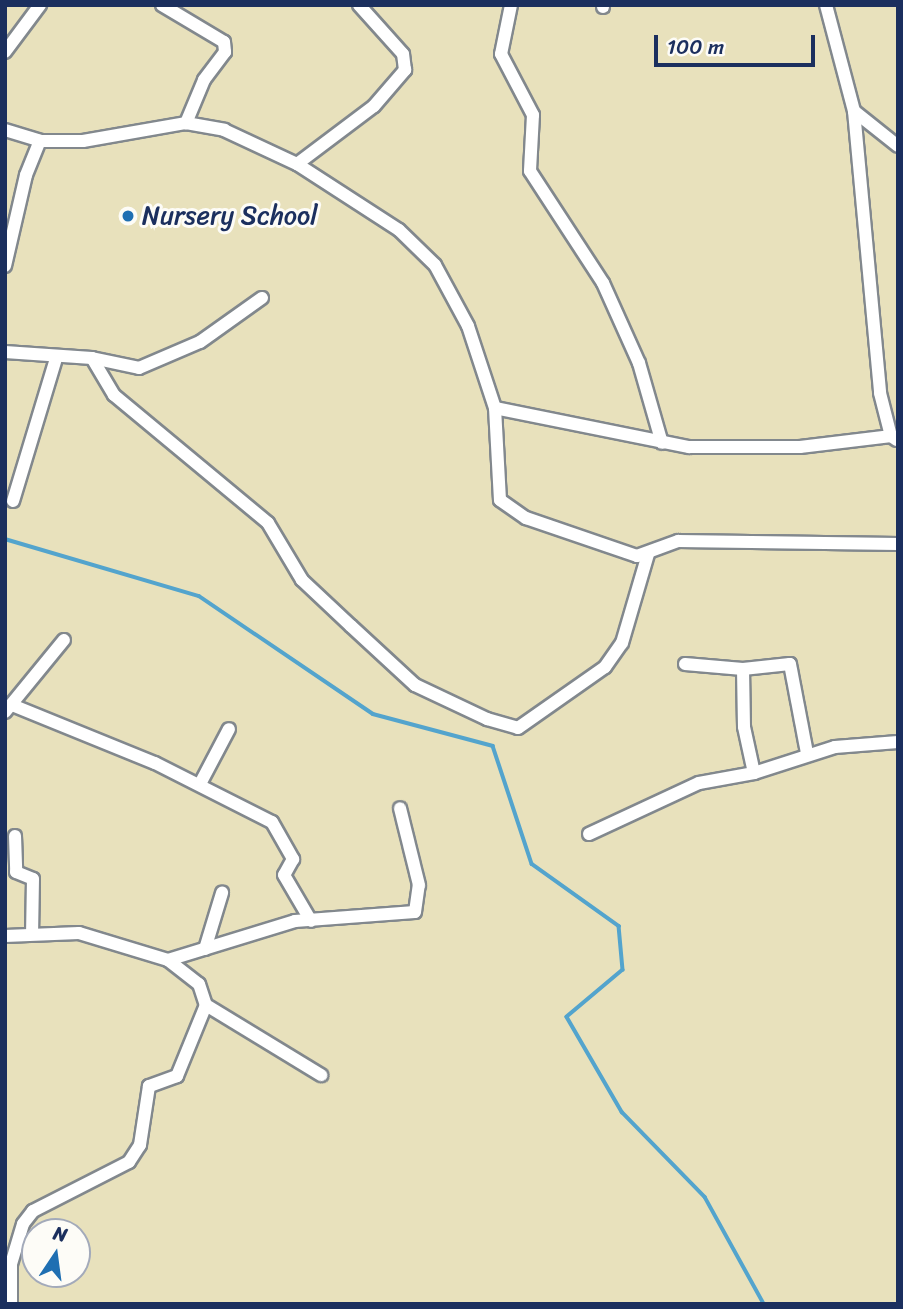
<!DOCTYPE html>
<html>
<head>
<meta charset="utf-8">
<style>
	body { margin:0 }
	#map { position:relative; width:903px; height:1309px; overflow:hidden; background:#e8e1bc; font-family:Sriracha,sans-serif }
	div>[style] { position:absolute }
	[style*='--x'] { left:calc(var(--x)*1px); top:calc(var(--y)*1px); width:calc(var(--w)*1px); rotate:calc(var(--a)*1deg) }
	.stream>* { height:3.5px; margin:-1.75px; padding:0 1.75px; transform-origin:1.75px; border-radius:1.75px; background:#53a4cd }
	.roads { filter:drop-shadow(2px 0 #82888d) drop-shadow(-2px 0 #82888d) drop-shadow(0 2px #82888d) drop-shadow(0 -2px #82888d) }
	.minor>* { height:12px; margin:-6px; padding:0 6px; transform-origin:6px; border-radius:6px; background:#fff }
	.dots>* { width:19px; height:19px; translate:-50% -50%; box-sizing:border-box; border:4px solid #fdfcf7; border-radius:50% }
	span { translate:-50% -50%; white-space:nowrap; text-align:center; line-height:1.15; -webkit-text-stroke:6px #fdfcf7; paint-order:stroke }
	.poi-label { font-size:26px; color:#1b2f5e }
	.left { translate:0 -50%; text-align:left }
	.frame { position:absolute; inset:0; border:7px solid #1b2f5e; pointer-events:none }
	.north { position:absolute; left:21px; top:1218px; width:70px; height:70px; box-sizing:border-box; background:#fdfcf7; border:2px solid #a3aaba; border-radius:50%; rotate:13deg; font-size:19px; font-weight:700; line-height:28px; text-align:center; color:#1b2f5e }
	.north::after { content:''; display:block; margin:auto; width:24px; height:32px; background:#1f6fb2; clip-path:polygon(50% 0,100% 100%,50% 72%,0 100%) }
	.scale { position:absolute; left:654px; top:35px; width:161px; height:32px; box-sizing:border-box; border:4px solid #1b2f5e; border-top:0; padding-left:9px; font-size:21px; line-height:24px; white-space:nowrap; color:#1b2f5e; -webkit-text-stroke:5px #fdfcf7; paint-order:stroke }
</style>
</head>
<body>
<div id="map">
	<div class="stream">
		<div style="--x:5;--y:539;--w:202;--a:16.4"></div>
		<div style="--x:199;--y:596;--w:210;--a:34.1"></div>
		<div style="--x:373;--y:714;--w:124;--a:14.9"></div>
		<div style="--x:493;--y:746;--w:124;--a:71.7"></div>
		<div style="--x:532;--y:864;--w:107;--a:35.5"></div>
		<div style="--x:619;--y:926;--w:44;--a:84.8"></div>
		<div style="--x:623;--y:970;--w:73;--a:140"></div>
		<div style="--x:567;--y:1017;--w:110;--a:59.9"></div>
		<div style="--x:622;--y:1112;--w:119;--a:45.7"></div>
		<div style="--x:705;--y:1197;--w:122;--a:61.1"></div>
	</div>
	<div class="roads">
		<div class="minor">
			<div style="--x:162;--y:5;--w:72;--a:30.8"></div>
			<div style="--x:224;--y:42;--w:10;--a:84"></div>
			<div style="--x:225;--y:52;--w:35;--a:127"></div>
			<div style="--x:204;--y:80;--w:47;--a:112.7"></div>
			<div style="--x:511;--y:5;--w:50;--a:101.5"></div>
			<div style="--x:501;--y:54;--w:69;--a:62.3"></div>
			<div style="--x:533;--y:115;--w:56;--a:93.1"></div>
			<div style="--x:530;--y:171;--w:134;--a:56.9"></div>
			<div style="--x:603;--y:283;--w:88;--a:65.8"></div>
			<div style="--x:639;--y:363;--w:83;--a:74"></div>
			<div style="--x:826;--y:5;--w:110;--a:75.2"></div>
			<div style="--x:854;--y:111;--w:283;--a:84.7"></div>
			<div style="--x:880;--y:393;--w:44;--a:75.7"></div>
			<div style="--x:603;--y:7;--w:2;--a:-90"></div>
			<div style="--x:5;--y:52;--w:59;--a:-53.3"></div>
			<div style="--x:854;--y:111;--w:56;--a:38.5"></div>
			<div style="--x:5;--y:130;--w:37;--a:17"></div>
			<div style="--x:40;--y:141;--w:43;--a:0"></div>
			<div style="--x:83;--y:141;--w:105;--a:-9.9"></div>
			<div style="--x:186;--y:123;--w:39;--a:10"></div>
			<div style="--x:224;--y:130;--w:81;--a:25"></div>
			<div style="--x:297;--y:164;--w:121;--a:32.9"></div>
			<div style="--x:399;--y:230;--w:50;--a:44.2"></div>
			<div style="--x:435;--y:265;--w:69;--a:61.6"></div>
			<div style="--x:468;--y:326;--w:86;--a:71.8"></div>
			<div style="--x:495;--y:408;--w:92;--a:86.9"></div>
			<div style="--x:500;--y:500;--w:32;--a:35"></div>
			<div style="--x:526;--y:518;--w:117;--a:18.9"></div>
			<div style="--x:637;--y:556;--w:44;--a:-20.1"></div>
			<div style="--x:678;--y:541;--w:220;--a:0.8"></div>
			<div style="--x:297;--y:164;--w:96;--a:-37"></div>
			<div style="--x:374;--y:106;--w:48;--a:-49.3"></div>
			<div style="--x:405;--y:70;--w:16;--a:-97"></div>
			<div style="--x:403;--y:54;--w:66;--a:-131.9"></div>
			<div style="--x:5;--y:266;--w:93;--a:-77"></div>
			<div style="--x:26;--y:175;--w:37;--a:-68"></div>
			<div style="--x:5;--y:352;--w:87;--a:3.9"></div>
			<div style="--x:92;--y:358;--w:48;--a:12"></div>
			<div style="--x:139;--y:368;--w:66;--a:-23.1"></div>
			<div style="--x:200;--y:342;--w:76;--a:-35.4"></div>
			<div style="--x:92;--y:358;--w:43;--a:59.3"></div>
			<div style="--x:114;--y:395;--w:200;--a:39.7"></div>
			<div style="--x:268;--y:523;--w:66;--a:59.2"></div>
			<div style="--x:302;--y:580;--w:67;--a:43.2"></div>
			<div style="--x:351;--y:626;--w:87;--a:42.7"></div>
			<div style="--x:415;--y:685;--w:80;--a:25.3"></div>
			<div style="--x:487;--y:719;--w:32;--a:16"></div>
			<div style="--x:518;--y:728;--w:106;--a:-35"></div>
			<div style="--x:605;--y:667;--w:29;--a:-55"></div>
			<div style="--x:622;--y:643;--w:93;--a:-73.7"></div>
			<div style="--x:495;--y:408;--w:198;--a:11.4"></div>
			<div style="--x:689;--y:447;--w:111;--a:0"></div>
			<div style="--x:800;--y:447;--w:92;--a:-6.9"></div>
			<div style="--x:891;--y:436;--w:7;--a:34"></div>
			<div style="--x:13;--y:501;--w:148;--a:-73.2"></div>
			<div style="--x:685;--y:664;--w:58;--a:4.9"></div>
			<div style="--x:743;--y:669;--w:58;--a:89"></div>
			<div style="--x:744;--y:727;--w:47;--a:77.7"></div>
			<div style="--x:743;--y:669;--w:47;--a:-6.1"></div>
			<div style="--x:790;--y:664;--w:91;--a:79.2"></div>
			<div style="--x:12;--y:705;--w:154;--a:22.1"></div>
			<div style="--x:155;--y:763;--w:131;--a:26.8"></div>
			<div style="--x:272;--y:822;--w:43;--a:60.4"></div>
			<div style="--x:293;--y:859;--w:18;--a:119"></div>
			<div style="--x:284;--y:875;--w:53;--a:59.6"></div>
			<div style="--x:5;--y:712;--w:93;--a:-50.7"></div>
			<div style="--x:200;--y:784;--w:62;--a:-62.2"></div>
			<div style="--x:589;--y:834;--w:121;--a:-24.9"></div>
			<div style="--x:699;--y:783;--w:56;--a:-10.3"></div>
			<div style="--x:754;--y:773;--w:85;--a:-17.8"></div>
			<div style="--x:835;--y:747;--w:63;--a:-4.5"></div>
			<div style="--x:15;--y:836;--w:36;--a:88"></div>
			<div style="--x:16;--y:872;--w:18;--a:22"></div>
			<div style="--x:33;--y:879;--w:55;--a:91"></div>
			<div style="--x:5;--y:936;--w:74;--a:-2.3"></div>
			<div style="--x:79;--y:933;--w:93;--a:16.9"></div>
			<div style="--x:168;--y:960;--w:39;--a:38"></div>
			<div style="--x:199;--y:984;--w:22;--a:72"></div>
			<div style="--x:206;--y:1005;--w:77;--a:112.2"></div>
			<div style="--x:177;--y:1076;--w:30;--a:160"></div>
			<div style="--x:149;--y:1086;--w:60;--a:98.7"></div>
			<div style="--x:140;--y:1145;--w:20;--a:123"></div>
			<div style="--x:129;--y:1162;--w:108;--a:153"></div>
			<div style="--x:33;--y:1211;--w:16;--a:128"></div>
			<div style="--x:23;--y:1224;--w:42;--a:106.7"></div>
			<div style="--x:11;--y:1264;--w:40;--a:90"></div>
			<div style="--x:205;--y:949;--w:59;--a:-73.1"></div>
			<div style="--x:168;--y:960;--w:133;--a:-17.1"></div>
			<div style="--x:295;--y:921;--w:120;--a:-4.3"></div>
			<div style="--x:415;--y:912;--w:27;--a:-82"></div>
			<div style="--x:419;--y:885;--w:79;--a:-103.9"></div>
			<div style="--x:206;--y:1005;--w:135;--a:31.3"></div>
		</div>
	</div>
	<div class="dots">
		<div style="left:128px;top:216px;background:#1f6fb2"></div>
	</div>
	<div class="poi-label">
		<span class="left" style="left:142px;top:216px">Nursery School</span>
	</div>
	<div class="frame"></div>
	<div class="north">N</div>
	<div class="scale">100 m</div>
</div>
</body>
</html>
